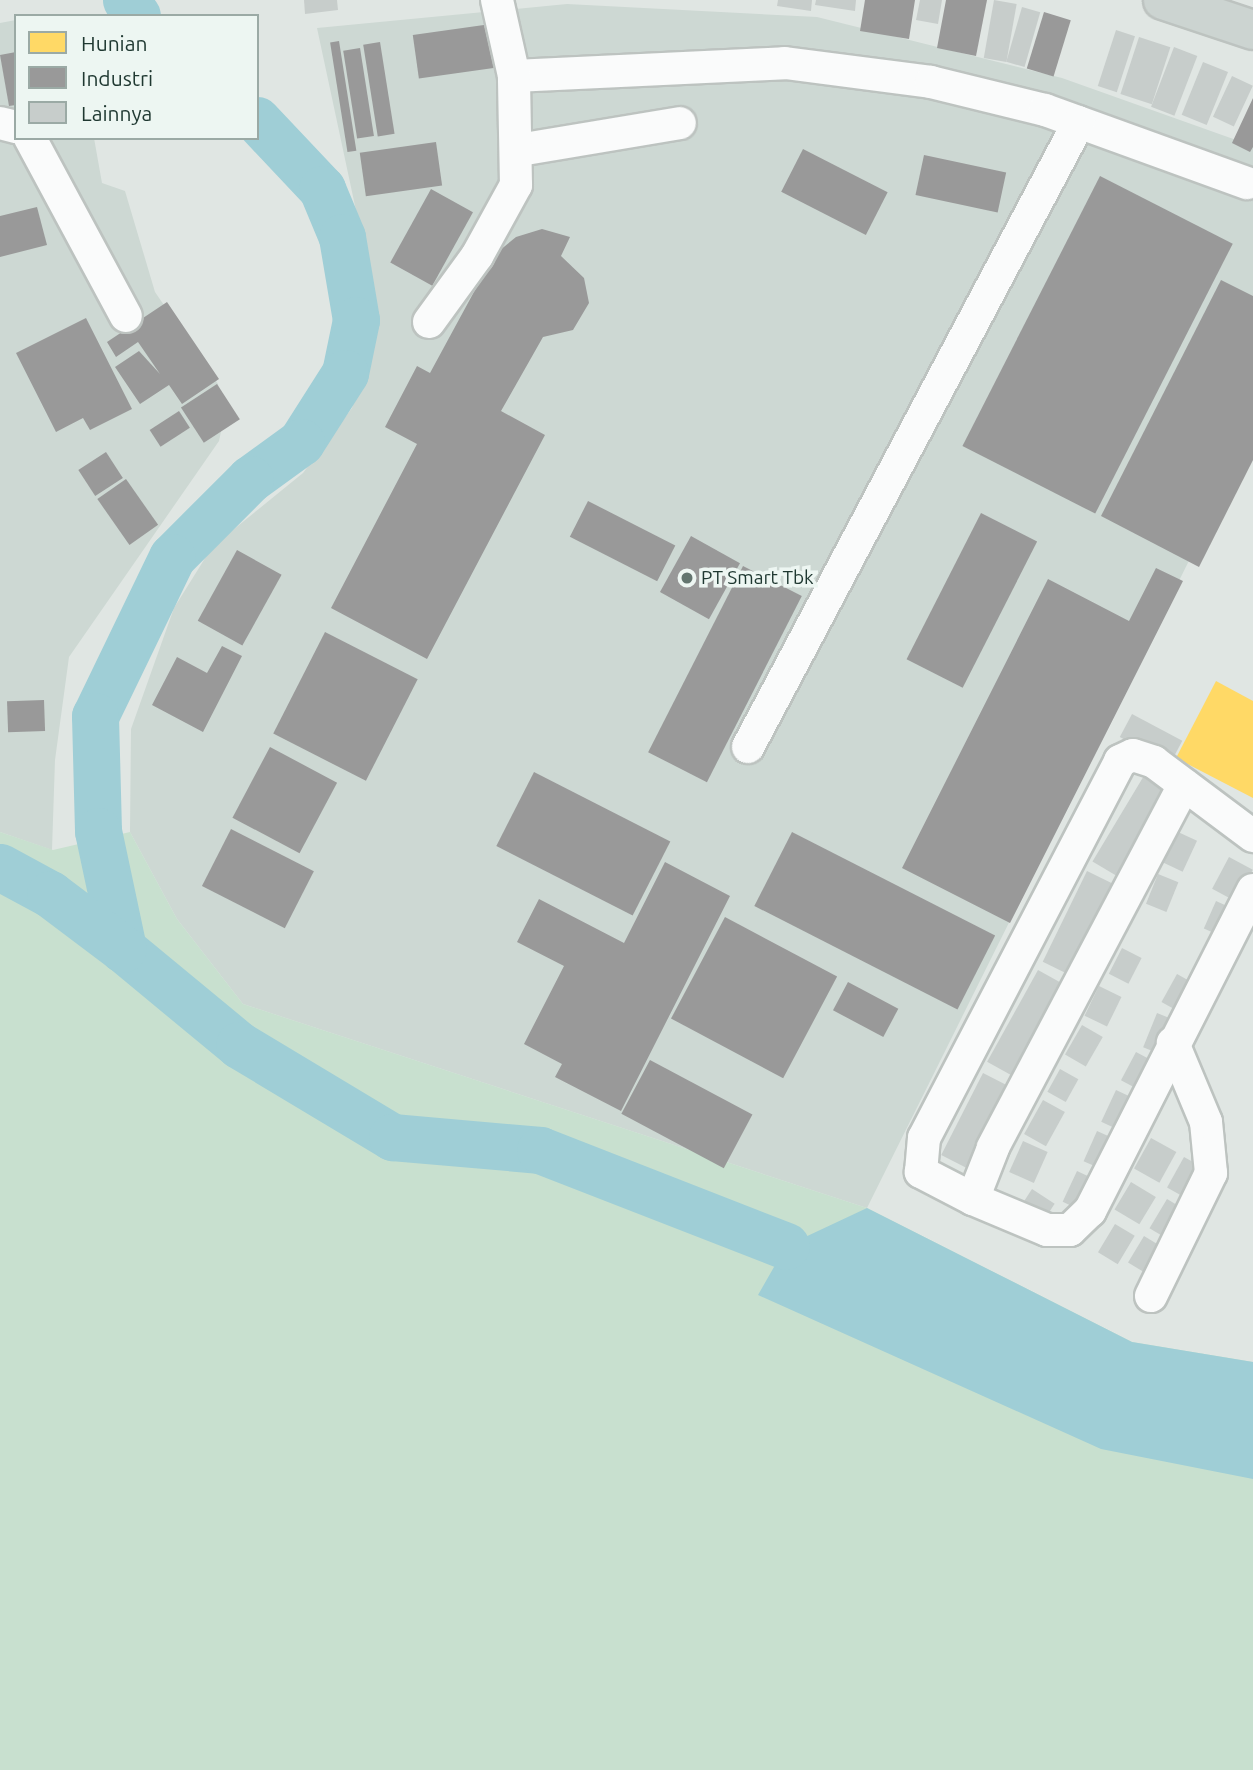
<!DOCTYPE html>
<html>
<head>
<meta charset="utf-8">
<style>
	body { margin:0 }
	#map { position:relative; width:1253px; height:1770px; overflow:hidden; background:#e0e6e3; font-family:Ubuntu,sans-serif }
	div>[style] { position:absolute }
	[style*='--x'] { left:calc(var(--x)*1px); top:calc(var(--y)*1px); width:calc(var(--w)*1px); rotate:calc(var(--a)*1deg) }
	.built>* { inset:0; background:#cdd8d3 }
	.green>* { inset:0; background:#c8e0cf }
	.water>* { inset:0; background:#9fced6 }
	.homes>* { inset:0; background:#ffd966 }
	.industry>* { inset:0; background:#999; transform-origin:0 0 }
	.river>* { height:47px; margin:-23.5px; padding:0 23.5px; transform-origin:23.5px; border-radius:23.5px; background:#9fced6 }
	.building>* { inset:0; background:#c7cdcb; transform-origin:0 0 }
	.roads { filter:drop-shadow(2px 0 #bdc3c0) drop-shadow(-2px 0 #bdc3c0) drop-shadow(0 2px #bdc3c0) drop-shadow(0 -2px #bdc3c0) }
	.minor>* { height:32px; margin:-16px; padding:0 16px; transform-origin:16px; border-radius:16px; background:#fafbfb }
	.major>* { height:38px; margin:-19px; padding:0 19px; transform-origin:19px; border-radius:19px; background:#ccd4d1 }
	.dots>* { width:19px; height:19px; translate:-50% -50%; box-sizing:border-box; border:4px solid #edf6f2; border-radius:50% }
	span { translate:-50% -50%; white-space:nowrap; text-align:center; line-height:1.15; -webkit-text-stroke:7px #edf6f2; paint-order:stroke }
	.poi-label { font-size:19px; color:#1f3831 }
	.left { translate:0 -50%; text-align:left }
	.legend { position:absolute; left:14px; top:14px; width:245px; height:126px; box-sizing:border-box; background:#edf6f2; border:2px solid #9baaa5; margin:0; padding:9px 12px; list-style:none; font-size:21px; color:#1f3831 }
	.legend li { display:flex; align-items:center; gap:14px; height:35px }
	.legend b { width:35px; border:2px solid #9baaa5 }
</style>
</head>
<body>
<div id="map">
	<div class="built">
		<div style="clip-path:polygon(567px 4px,817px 17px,1062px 78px,1253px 146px,1253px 432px,867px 1208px,243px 1004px,177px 919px,130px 832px,131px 729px,174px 608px,212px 547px,303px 473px,352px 408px,366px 352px,373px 290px,317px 28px)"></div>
		<div style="clip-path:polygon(16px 20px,16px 138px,94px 138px,102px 183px,125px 191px,155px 292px,218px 384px,224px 418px,219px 441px,69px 657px,55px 760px,52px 850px,0 832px,0 23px)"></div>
	</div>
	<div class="green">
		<div style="clip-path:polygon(0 832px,53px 850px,130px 832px,177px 919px,243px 1004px,867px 1208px,1132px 1342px,1253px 1362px,1253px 1770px,0 1770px)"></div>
	</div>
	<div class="water">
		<div style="clip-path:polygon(867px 1208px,1132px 1342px,1253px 1362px,1253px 1479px,1101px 1449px,758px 1295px,786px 1246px)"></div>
	</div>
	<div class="homes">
		<div style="clip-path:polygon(1216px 681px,1253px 701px,1253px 798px,1176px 758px)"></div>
	</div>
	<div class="industry">
		<div style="clip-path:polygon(865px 0,915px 0,909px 39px,860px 31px)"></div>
		<div style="clip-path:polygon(946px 0,987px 0,976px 56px,937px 48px)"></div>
		<div style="left:1044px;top:12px;width:28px;height:59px;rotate:17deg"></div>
		<div style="left:491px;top:24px;width:44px;height:79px;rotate:82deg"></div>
		<div style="left:339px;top:41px;width:111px;height:9px;rotate:81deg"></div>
		<div style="left:380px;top:42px;width:93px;height:17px;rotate:81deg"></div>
		<div style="left:360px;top:48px;width:89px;height:17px;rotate:81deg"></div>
		<div style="clip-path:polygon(16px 52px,16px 105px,9px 106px,0 55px)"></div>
		<div style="clip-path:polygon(1253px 98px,1253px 147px,1250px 152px,1232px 143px)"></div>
		<div style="left:436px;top:142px;width:44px;height:77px;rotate:82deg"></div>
		<div style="left:803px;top:149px;width:95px;height:48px;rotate:27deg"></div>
		<div style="left:924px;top:155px;width:84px;height:41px;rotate:12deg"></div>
		<div style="left:1100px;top:176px;width:149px;height:303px;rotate:27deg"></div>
		<div style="left:431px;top:189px;width:48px;height:84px;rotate:29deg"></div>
		<div style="clip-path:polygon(37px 207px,47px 245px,0 257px,0 216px)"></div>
		<div style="clip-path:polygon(542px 229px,570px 237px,561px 256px,584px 278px,589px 303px,573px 330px,543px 337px,501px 411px,545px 435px,427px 659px,331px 608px,417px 444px,385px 427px,417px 366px,430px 373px,494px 255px,516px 237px)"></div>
		<div style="clip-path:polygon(1221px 280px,1253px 296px,1253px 460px,1199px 567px,1101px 516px)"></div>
		<div style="clip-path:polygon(167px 302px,219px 379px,182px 404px,169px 385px,140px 404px,115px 367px,139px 351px,160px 374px,138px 342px,116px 357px,107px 342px)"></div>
		<div style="clip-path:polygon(86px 318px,132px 409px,90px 430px,83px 418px,56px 432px,16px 353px)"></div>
		<div style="left:217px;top:384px;width:42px;height:43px;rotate:57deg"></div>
		<div style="left:179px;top:411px;width:20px;height:35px;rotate:57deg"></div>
		<div style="left:106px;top:452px;width:31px;height:33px;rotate:57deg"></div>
		<div style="left:126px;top:479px;width:56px;height:35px;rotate:55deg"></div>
		<div style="left:588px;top:501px;width:98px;height:40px;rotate:27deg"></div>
		<div style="left:981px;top:513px;width:63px;height:164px;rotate:27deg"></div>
		<div style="left:691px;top:536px;width:56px;height:64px;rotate:29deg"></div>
		<div style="left:237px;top:550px;width:51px;height:81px;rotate:29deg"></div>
		<div style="left:743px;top:566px;width:66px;height:209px;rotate:27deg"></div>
		<div style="clip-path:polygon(1156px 568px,1183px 581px,1010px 923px,902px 868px,1048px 579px,1129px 621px)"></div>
		<div style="left:325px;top:632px;width:104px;height:114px;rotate:27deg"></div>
		<div style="clip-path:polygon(222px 646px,242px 656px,203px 732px,152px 705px,177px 657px,207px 673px)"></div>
		<div style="left:44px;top:700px;width:31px;height:37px;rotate:88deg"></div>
		<div style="left:270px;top:747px;width:76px;height:80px;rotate:28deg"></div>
		<div style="left:534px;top:772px;width:153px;height:83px;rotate:27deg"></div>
		<div style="left:231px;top:829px;width:93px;height:64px;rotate:27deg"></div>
		<div style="left:792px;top:832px;width:228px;height:83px;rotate:27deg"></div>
		<div style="clip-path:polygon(665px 862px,730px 896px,621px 1111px,555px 1077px,562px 1064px,524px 1044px,564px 966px,517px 942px,539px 899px,624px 943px)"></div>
		<div style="left:725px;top:917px;width:127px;height:115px;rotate:28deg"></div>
		<div style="left:848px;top:982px;width:57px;height:32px;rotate:28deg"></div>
		<div style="left:650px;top:1060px;width:116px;height:61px;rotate:28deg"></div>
	</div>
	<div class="river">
		<div style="--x:126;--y:0;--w:19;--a:55"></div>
		<div style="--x:257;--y:120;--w:95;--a:46.7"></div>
		<div style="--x:322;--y:189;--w:52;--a:67.4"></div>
		<div style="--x:342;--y:237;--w:84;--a:80.4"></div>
		<div style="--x:356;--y:320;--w:54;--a:101.7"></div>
		<div style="--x:345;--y:373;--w:82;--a:122.5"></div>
		<div style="--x:301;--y:442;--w:63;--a:144"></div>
		<div style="--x:250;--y:479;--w:110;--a:135"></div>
		<div style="--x:172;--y:557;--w:177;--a:115.8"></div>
		<div style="--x:95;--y:716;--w:115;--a:88.5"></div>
		<div style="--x:98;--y:831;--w:121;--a:78"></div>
		<div style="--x:123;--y:949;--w:151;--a:39.6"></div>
		<div style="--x:239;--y:1045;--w:179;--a:31"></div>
		<div style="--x:392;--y:1137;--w:149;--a:5"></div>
		<div style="--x:540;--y:1150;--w:264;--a:21.3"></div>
		<div style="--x:0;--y:867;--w:57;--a:28.4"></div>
		<div style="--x:50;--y:894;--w:91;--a:37"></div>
	</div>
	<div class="building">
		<div style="clip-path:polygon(304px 0,337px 0,338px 10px,305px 14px)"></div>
		<div style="clip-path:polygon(778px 0,812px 0,811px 11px,777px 6px)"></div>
		<div style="clip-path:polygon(816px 0,856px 0,855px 11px,815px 5px)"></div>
		<div style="clip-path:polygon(920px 0,942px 0,938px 24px,916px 20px)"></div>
		<div style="left:994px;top:0;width:23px;height:59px;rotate:10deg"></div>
		<div style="left:1022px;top:7px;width:19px;height:57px;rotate:16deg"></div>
		<div style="left:1116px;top:30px;width:20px;height:59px;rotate:18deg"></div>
		<div style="left:1139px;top:37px;width:33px;height:60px;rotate:18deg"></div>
		<div style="left:1174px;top:47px;width:25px;height:64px;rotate:21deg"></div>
		<div style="left:1203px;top:62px;width:27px;height:57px;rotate:22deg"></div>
		<div style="left:1232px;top:76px;width:23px;height:45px;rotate:25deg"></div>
		<div style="left:1132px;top:714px;width:57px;height:26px;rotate:28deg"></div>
		<div style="left:1145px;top:774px;width:29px;height:102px;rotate:31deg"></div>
		<div style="left:1178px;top:832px;width:21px;height:34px;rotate:25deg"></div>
		<div style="left:1229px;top:857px;width:27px;height:36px;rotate:28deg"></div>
		<div style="left:1087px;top:871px;width:34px;height:101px;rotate:26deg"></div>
		<div style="left:1158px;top:874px;width:22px;height:32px;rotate:22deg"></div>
		<div style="left:1216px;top:901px;width:20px;height:30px;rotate:24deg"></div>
		<div style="left:1122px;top:948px;width:22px;height:29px;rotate:27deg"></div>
		<div style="left:1038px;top:970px;width:35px;height:105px;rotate:29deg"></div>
		<div style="left:1177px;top:974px;width:21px;height:32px;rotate:29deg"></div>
		<div style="left:1099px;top:986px;width:25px;height:33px;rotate:26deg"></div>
		<div style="left:1157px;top:1013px;width:18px;height:37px;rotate:22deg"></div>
		<div style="left:1082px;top:1025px;width:24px;height:34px;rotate:30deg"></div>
		<div style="left:1136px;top:1052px;width:24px;height:32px;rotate:28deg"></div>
		<div style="left:1060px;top:1069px;width:21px;height:26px;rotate:29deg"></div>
		<div style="left:983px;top:1073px;width:34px;height:92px;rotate:27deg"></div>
		<div style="left:1116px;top:1090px;width:23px;height:35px;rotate:25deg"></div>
		<div style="left:1043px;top:1100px;width:25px;height:39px;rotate:29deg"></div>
		<div style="left:1097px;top:1131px;width:22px;height:33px;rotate:24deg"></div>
		<div style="left:1151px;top:1138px;width:29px;height:35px;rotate:29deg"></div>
		<div style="left:1023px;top:1141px;width:27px;height:34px;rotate:24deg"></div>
		<div style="left:1184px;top:1157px;width:29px;height:35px;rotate:29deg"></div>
		<div style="left:1077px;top:1171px;width:23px;height:34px;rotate:25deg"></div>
		<div style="left:1131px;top:1182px;width:29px;height:32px;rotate:31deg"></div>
		<div style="left:1032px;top:1189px;width:27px;height:26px;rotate:33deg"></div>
		<div style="left:1167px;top:1199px;width:21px;height:34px;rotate:31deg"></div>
		<div style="left:1115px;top:1224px;width:23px;height:33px;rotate:31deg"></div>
		<div style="left:1144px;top:1236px;width:26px;height:31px;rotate:31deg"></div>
	</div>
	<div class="roads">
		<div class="minor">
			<div style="--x:514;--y:76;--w:271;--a:-2.7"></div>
			<div style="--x:785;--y:63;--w:147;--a:7.4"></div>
			<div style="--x:931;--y:82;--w:117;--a:13.8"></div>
			<div style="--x:1045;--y:110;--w:215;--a:19.9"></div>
			<div style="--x:0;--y:123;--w:16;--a:14"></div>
			<div style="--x:30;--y:138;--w:202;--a:61.7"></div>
			<div style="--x:519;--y:150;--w:163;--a:-9.5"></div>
			<div style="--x:429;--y:322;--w:82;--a:-54"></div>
			<div style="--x:477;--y:256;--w:81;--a:-61.2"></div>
			<div style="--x:516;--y:185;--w:109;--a:-91.1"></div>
			<div style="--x:514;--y:76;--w:78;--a:-102.6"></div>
			<div style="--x:748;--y:747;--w:707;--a:-62.09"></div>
			<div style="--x:1184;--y:785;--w:410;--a:117.8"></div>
			<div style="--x:993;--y:1148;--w:55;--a:111.4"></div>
			<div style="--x:973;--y:1199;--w:80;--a:22.7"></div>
			<div style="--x:1047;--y:1230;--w:23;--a:0"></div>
			<div style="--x:1070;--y:1230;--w:28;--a:-44"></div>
			<div style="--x:1090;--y:1211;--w:360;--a:-63.1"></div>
			<div style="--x:973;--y:1199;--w:59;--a:-152.6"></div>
			<div style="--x:921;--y:1172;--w:34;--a:-85"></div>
			<div style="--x:924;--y:1138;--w:425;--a:-62.5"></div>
			<div style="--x:1120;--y:761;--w:14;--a:-25"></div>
			<div style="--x:1133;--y:755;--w:22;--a:18"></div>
			<div style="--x:1154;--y:762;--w:124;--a:36.8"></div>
			<div style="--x:1151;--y:1296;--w:137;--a:-64"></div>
			<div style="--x:1211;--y:1173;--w:51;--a:-95.6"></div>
			<div style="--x:1206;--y:1122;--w:86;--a:-112.7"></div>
		</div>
		<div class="major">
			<div style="--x:1163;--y:0;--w:95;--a:18.4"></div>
		</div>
	</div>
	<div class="dots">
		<div style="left:687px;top:578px;background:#63756f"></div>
	</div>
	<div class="poi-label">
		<span class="left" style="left:701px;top:578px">PT Smart Tbk</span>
	</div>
	<ul class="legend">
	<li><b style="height:19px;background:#ffd966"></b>Hunian</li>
	<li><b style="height:19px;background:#999"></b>Industri</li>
	<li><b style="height:19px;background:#c7cdcb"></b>Lainnya</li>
	</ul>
</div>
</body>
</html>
